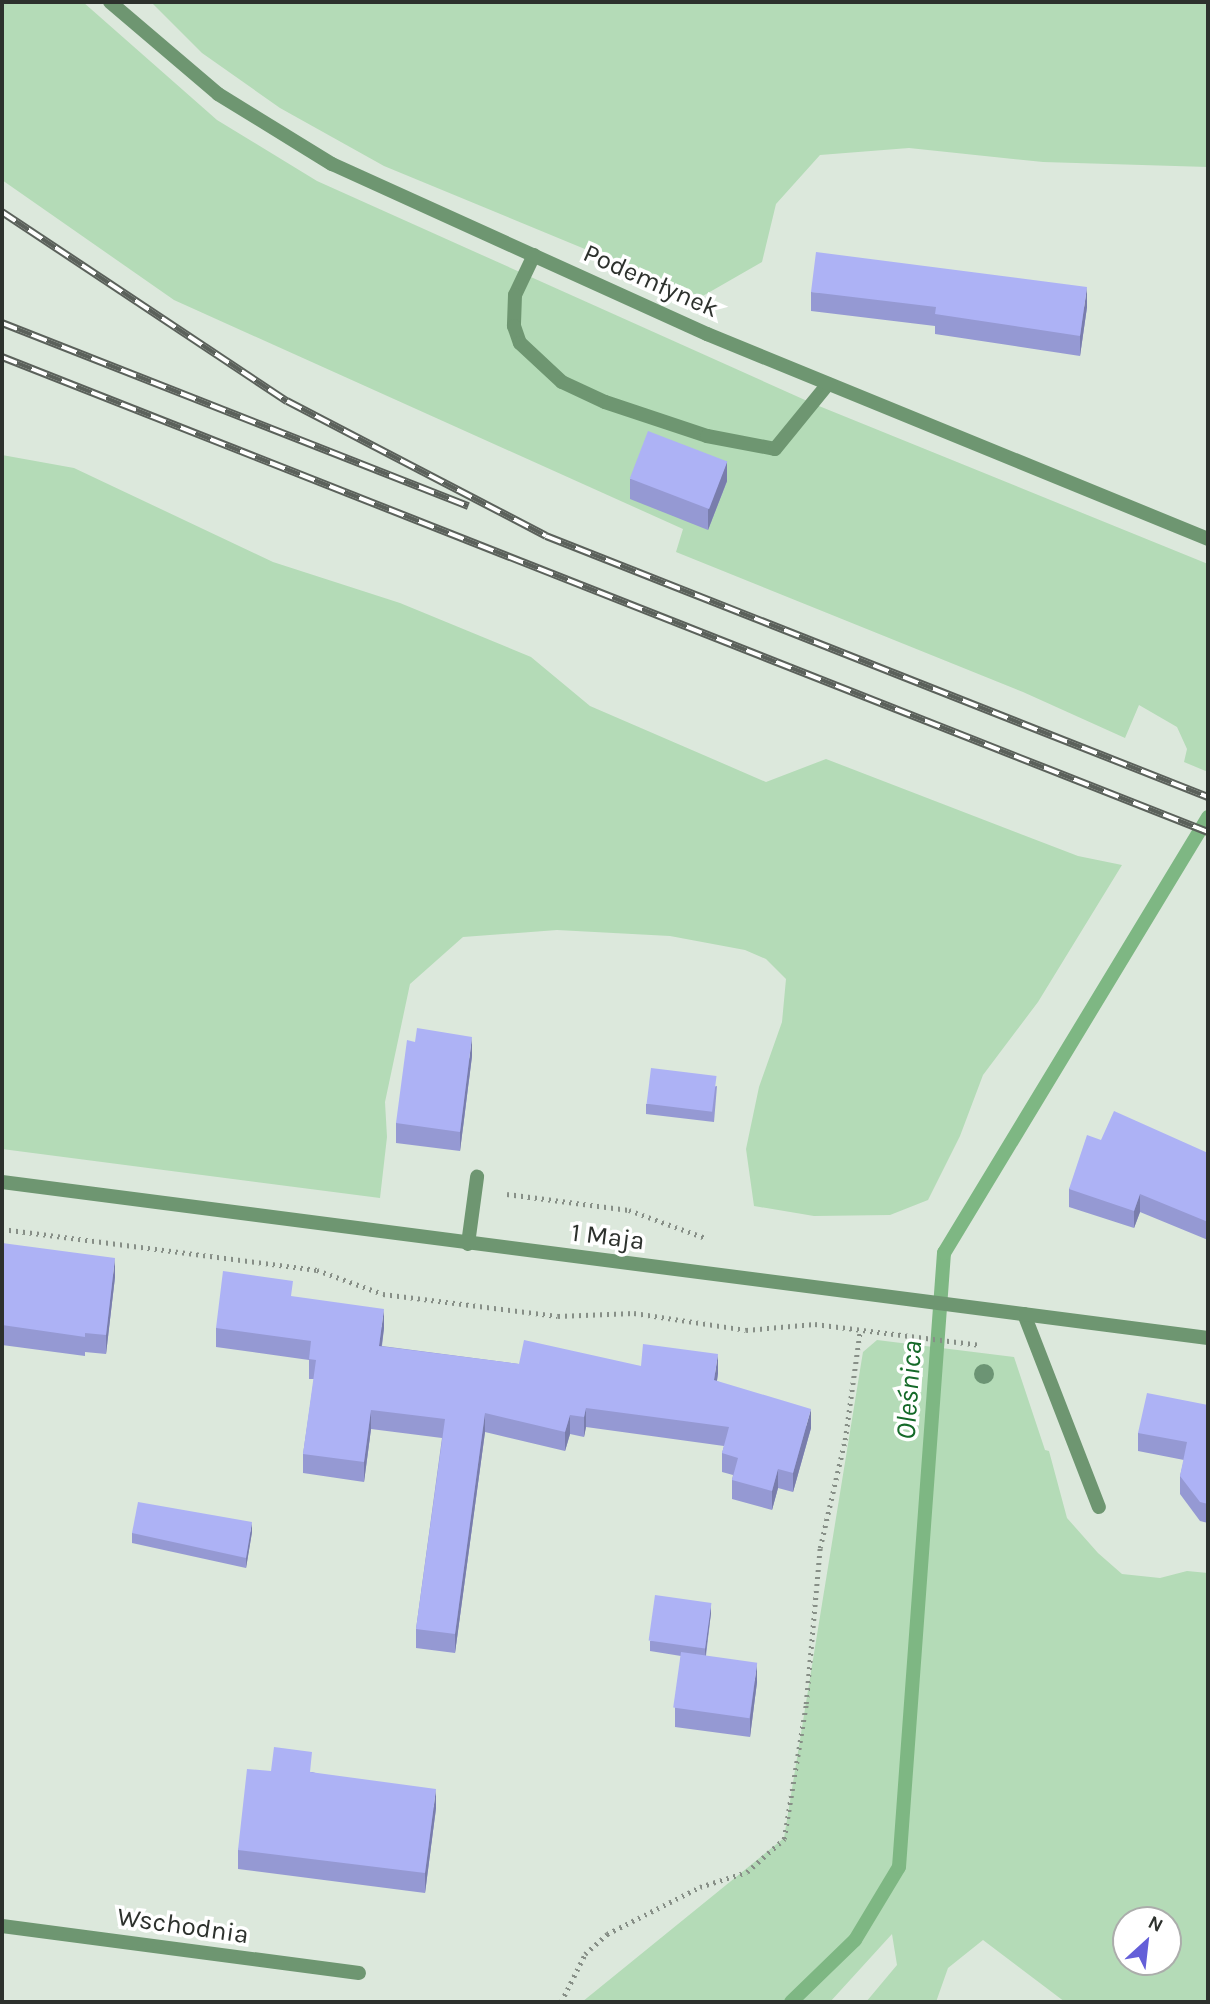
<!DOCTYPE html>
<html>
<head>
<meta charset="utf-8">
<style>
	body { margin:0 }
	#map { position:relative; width:1210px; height:2004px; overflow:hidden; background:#dce8dc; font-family:Karla,sans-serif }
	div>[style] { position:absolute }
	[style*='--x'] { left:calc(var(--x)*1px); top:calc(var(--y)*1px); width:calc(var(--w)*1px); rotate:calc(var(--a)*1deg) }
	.green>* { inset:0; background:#b4dbb7 }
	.stream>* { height:14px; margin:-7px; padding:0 7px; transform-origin:7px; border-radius:7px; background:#7eb783 }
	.path>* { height:4.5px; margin-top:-2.25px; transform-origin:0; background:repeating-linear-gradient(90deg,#878f87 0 2px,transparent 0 7px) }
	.service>* { height:14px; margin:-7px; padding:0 7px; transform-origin:7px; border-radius:7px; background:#6e9671 }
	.minor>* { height:14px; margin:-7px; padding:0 7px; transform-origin:7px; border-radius:7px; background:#6e9671 }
	.tertiary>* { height:14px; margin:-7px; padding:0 7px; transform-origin:7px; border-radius:7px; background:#6e9671 }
	.rail>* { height:8px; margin-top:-4px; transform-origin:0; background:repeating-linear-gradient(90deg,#fff 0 16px,#5b615b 0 32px); box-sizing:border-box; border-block:2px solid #5b615b }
	.trees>* { width:20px; height:20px; margin:-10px; border-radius:50%; background:#6c9474 }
	.wall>* { inset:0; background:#9599d3 }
	.shaded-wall>* { inset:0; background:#797dac }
	.building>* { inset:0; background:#adb2f5; transform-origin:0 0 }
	span { translate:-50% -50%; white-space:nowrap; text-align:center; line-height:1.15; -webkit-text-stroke:7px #fff; paint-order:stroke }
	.street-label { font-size:26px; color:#2d312d }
	.water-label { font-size:28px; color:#146928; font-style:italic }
	.frame { position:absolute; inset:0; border:4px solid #2d312d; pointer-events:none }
	.north { position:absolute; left:1112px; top:1906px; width:70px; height:70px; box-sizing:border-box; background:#fff; border:2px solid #abadab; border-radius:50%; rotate:27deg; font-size:19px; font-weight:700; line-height:28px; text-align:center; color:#2d312d }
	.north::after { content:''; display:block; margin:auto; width:24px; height:32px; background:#645fd8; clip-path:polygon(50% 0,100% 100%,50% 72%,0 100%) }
</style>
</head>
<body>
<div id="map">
	<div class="green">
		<div style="clip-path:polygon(2px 2px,83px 2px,217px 120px,317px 181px,814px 404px,1208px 564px,1208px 772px,1184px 762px,1187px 749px,1177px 727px,1139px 705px,1125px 738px,1023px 692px,676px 552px,683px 529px,174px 300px,2px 180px)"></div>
		<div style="clip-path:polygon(151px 2px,1208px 2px,1208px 167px,1043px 162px,909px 148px,820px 155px,776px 204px,762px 262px,701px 297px,384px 166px,280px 108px,202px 53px)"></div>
		<div style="clip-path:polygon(2px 455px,74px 468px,273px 562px,400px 603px,531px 657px,590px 706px,766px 782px,826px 759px,1078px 856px,1122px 865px,1038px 1002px,983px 1075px,960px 1136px,928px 1200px,890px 1215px,814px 1216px,754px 1206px,746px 1149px,759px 1087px,782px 1022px,786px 979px,766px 959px,745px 950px,670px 936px,557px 930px,463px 937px,410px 984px,385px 1102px,387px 1137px,380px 1198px,2px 1149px)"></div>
		<div style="clip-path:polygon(evenodd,877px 1340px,1014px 1357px,1045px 1450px,1049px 1451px,1067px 1518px,1098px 1553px,1122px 1574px,1160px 1578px,1187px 1571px,1208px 1573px,1208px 2002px,1065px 2002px,983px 1940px,948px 1968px,936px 2002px,866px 2002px,897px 1965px,892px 1934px,830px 2002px,582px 2002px,784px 1838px,861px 1364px,863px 1352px,877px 1340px,1168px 1920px,1168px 1962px,1126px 1962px,1126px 1920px,1168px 1920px)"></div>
	</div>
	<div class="stream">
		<div style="--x:791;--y:2002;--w:89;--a:-44.1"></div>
		<div style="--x:855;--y:1940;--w:85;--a:-58.9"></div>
		<div style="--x:899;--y:1867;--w:616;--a:-85.81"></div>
		<div style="--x:944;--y:1253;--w:510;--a:-58.8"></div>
	</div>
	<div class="path">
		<div style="--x:507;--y:1194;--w:123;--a:7.5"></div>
		<div style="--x:629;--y:1210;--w:82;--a:20"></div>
		<div style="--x:2;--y:1229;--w:318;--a:7.4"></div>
		<div style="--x:317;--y:1270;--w:70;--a:20"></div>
		<div style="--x:383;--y:1294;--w:176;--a:7.2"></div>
		<div style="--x:558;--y:1316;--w:76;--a:-2.3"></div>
		<div style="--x:634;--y:1313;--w:113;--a:8.6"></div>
		<div style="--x:746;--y:1330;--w:69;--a:-5"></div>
		<div style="--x:815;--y:1324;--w:167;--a:7.2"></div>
		<div style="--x:561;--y:2002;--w:54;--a:-63.4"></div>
		<div style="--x:585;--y:1954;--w:30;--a:-42"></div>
		<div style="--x:607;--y:1934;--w:104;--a:-26.8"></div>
		<div style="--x:700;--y:1887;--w:49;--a:-17.7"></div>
		<div style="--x:747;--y:1872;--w:50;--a:-41.7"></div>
		<div style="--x:784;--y:1839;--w:137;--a:-80.7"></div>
		<div style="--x:806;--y:1704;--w:157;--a:-84.9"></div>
		<div style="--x:820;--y:1548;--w:111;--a:-77"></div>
		<div style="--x:845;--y:1440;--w:110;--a:-82.2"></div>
	</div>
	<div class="service">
		<div style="--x:534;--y:255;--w:44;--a:115.4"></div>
		<div style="--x:515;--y:295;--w:31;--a:92"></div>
		<div style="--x:514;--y:326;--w:18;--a:71"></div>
		<div style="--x:520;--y:343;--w:57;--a:42.9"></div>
		<div style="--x:562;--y:382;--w:47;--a:24.9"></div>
		<div style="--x:605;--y:402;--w:108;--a:18.4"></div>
		<div style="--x:707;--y:436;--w:69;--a:10.8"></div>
		<div style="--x:775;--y:449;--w:84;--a:-50.8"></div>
		<div style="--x:468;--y:1244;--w:68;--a:-82.3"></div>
		<div style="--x:1024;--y:1314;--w:207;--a:68.8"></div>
	</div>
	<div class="minor">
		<div style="--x:110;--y:2;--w:142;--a:40.4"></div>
		<div style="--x:218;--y:94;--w:134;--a:31.6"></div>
		<div style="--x:332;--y:164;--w:412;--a:24.4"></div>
		<div style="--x:707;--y:334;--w:541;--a:22.25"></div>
		<div style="--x:2;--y:1926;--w:360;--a:7.5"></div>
	</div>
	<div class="tertiary">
		<div style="--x:2;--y:1182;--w:1216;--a:7.37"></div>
	</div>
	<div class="rail">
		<div style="--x:2;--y:212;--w:342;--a:33.6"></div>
		<div style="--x:287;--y:401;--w:292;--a:27.5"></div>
		<div style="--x:546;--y:536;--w:712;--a:21.52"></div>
		<div style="--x:2;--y:323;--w:501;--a:21.44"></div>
		<div style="--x:2;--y:357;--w:1296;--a:21.5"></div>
	</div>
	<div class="trees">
		<div style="left:984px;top:1374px"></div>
	</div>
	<div class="wall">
		<div style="clip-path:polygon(811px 292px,1087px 307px,1080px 356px,935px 334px,935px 326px,811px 311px)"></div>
		<div style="clip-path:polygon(630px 479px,727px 481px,708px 530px,630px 499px)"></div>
		<div style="clip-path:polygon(472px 1056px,460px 1151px,396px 1143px,396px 1123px)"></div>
		<div style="clip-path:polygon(717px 1086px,714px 1122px,646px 1114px,646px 1104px)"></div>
		<div style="clip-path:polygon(1101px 1140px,1208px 1153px,1208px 1240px,1140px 1212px,1134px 1228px,1069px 1207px,1069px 1189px)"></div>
		<div style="clip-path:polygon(2px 1243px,115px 1277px,106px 1354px,85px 1352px,85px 1356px,2px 1345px)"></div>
		<div style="clip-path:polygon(293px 1297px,384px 1328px,382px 1346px,519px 1364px,641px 1366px,718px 1373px,717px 1381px,811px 1428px,793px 1492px,778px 1488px,772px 1510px,732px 1499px,732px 1480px,733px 1475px,722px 1472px,722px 1453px,724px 1446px,586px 1427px,584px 1437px,570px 1434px,565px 1451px,485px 1432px,455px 1653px,416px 1648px,416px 1629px,442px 1438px,371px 1429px,364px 1482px,303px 1473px,303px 1454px,314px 1379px,309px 1379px,309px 1360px,216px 1347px,216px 1328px)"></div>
		<div style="clip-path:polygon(1208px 1405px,1208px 1523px,1200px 1521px,1180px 1494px,1180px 1476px,1184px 1460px,1138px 1451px,1138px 1433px)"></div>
		<div style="clip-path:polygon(252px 1532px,246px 1568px,132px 1543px,132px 1533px)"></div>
		<div style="clip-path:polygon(711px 1613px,706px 1656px,757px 1682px,750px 1737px,675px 1727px,675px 1708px,681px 1656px,650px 1651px,650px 1641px)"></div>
		<div style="clip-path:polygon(271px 1771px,312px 1772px,436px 1808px,425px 1893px,238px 1869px,238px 1850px)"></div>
	</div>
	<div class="shaded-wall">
		<div style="clip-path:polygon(1087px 287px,1087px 307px,1080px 356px,1080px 336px)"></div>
		<div style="clip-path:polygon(727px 461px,727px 481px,708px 530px,708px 510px)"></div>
		<div style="clip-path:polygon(472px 1037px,472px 1056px,460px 1151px,460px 1132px)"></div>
		<div style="clip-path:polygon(1140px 1194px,1140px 1212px,1134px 1228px,1134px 1211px)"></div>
		<div style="clip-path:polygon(115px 1258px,115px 1277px,106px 1354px,106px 1335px)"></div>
		<div style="clip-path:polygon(384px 1309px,384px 1328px,379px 1365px,379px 1346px)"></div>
		<div style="clip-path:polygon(718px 1354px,718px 1373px,714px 1400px,714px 1380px)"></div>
		<div style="clip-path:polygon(586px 1408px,586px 1427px,584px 1437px,584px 1417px)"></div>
		<div style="clip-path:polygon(811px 1409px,811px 1428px,793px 1492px,793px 1473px)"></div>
		<div style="clip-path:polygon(371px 1410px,371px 1429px,364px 1482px,364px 1462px)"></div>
		<div style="clip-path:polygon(485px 1413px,485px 1432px,455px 1653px,455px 1634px)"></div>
		<div style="clip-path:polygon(570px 1415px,570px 1434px,565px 1451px,565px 1432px)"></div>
		<div style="clip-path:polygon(778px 1469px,778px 1488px,772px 1510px,772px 1491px)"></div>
		<div style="clip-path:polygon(252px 1522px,252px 1532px,246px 1568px,246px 1558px)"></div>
		<div style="clip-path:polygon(711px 1603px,711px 1613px,705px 1659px,705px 1649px)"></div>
		<div style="clip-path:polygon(757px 1663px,757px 1682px,750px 1737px,750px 1718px)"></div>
		<div style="clip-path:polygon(436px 1789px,436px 1808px,425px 1893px,425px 1873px)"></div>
	</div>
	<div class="building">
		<div style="clip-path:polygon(816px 252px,1087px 287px,1080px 336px,935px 314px,936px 307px,811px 292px)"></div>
		<div style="left:648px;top:431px;width:85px;height:51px;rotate:21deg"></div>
		<div style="clip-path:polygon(417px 1028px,472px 1037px,460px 1132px,396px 1123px,407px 1040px,415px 1042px)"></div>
		<div style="left:651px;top:1068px;width:66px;height:36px;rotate:7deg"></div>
		<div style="clip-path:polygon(1114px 1111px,1208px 1153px,1208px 1222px,1140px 1194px,1134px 1211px,1069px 1189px,1087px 1135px,1101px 1140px)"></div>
		<div style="clip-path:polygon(2px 1243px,115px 1258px,106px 1335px,85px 1333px,85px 1337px,2px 1325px)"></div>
		<div style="clip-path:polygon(223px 1271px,293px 1281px,291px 1296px,384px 1309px,379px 1346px,519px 1364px,524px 1340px,641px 1366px,643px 1344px,718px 1354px,714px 1380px,811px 1409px,793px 1473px,778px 1469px,772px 1491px,732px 1480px,738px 1458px,722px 1453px,729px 1427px,586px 1408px,584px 1417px,570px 1415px,565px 1432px,485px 1413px,455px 1634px,416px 1629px,445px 1419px,371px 1410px,364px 1462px,303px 1454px,316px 1360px,309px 1359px,311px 1341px,216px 1328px)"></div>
		<div style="clip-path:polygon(1147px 1393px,1208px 1405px,1208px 1504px,1200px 1502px,1180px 1476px,1187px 1442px,1138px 1433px)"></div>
		<div style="clip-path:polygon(138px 1502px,252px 1522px,246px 1558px,132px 1533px)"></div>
		<div style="left:655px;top:1595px;width:57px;height:46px;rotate:8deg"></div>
		<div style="left:681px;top:1652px;width:77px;height:56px;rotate:8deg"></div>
		<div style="clip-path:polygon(274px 1747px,312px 1752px,310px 1772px,436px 1789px,425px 1873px,238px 1850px,247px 1769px,271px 1771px)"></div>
	</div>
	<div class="street-label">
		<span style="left:651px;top:281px;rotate:24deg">Podemłynek</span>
		<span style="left:608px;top:1237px;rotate:7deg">1 Maja</span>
		<span style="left:183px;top:1926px;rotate:8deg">Wschodnia</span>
	</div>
	<div class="water-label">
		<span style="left:909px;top:1390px;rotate:-86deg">Oleśnica</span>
	</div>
	<div class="frame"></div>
	<div class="north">N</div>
</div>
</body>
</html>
